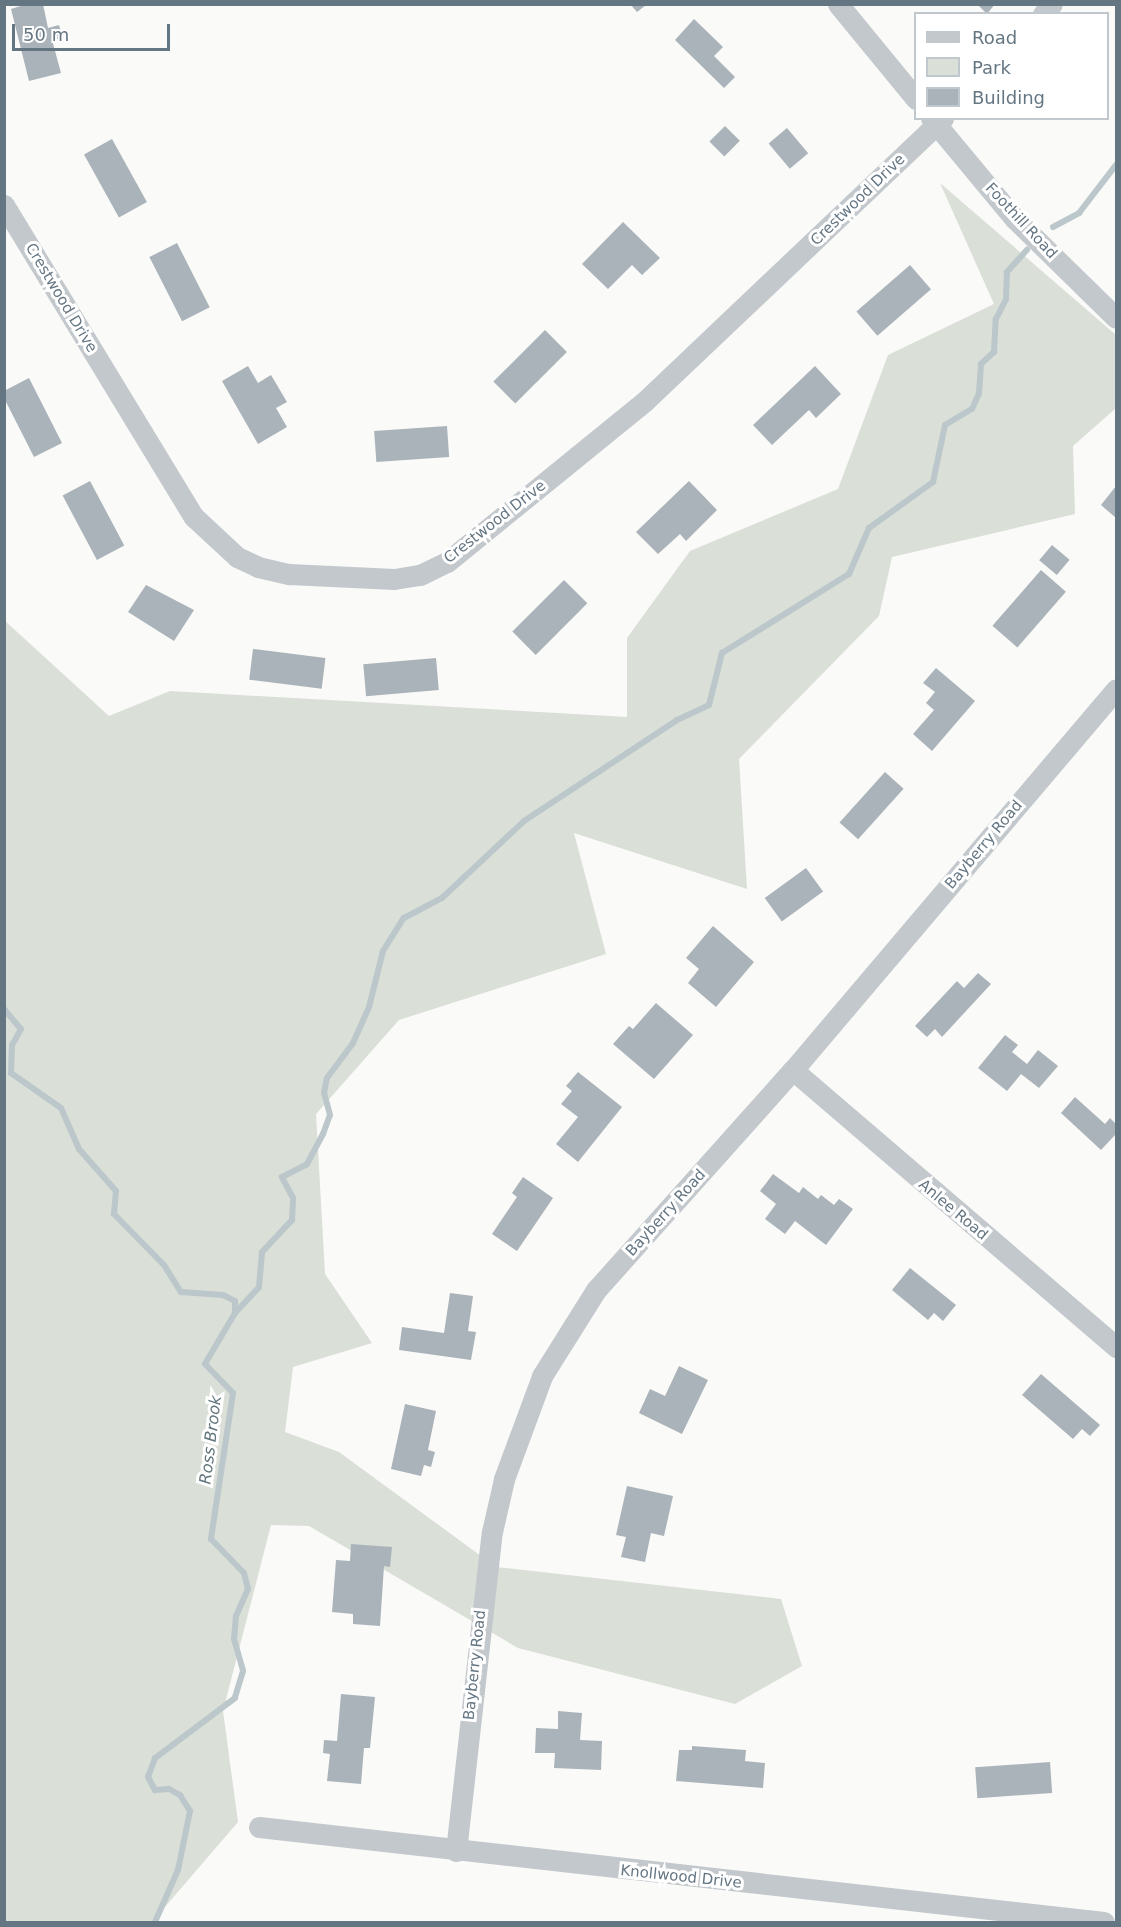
<!DOCTYPE html>
<html>
<head>
<meta charset="utf-8">
<style>
	body { margin:0 }
	#map { position:relative; width:1121px; height:1927px; overflow:hidden; background:#fafaf8; font-family:"DejaVu Sans",sans-serif }
	div>[style] { position:absolute }
	[style*='--x'] { left:calc(var(--x)*1px); top:calc(var(--y)*1px); width:calc(var(--w)*1px); rotate:calc(var(--a)*1deg) }
	.green>* { inset:0; background:#dadfd7 }
	.stream>* { height:6px; margin:-3px; padding:0 3px; transform-origin:3px; border-radius:3px; background:#bbc7cb }
	.building>* { inset:0; background:#aab3b9; transform-origin:0 0 }
	.minor>* { height:21px; margin:-10.5px; padding:0 10.5px; transform-origin:10.5px; border-radius:10.5px; background:#c3c8cc }
	span { translate:-50% -50%; white-space:nowrap; text-align:center; line-height:1.15; -webkit-text-stroke:6px #fff; paint-order:stroke }
	.street-label { font-size:15px; color:#657683 }
	.water-label { font-size:16px; color:#60757c; font-style:italic }
	.frame { position:absolute; inset:0; border:6px solid #657683; pointer-events:none }
	.legend { position:absolute; left:914px; top:12px; width:195px; height:108px; box-sizing:border-box; background:#fff; border:2px solid #c1c8cd; margin:0; padding:8px 10px; list-style:none; font-size:18px; color:#657683 }
	.legend li { display:flex; align-items:center; gap:12px; height:30px }
	.legend b { width:30px; border:2px solid #c1c8cd }
	.scale { position:absolute; left:12px; top:24px; width:158px; height:27px; box-sizing:border-box; border:3px solid #657683; border-top:0; padding-left:8px; font-size:18px; line-height:21px; white-space:nowrap; color:#657683; -webkit-text-stroke:4px #fff; paint-order:stroke }
</style>
</head>
<body>
<div id="map">
	<div class="green">
		<div style="clip-path:polygon(940px 183px,1116px 335px,1116px 408px,1073px 446px,1075px 514px,892px 557px,879px 616px,739px 759px,747px 889px,574px 833px,606px 954px,399px 1020px,316px 1114px,325px 1274px,372px 1343px,293px 1367px,285px 1432px,339px 1452px,496px 1567px,781px 1599px,802px 1666px,735px 1704px,518px 1648px,309px 1526px,271px 1525px,223px 1711px,238px 1822px,152px 1922px,5px 1922px,4px 620px,109px 716px,170px 691px,627px 717px,627px 638px,690px 551px,838px 489px,888px 355px,994px 304px)"></div>
	</div>
	<div class="stream">
		<div style="--x:1053;--y:227;--w:30;--a:-28"></div>
		<div style="--x:1079;--y:213;--w:61;--a:-52.4"></div>
		<div style="--x:4;--y:1009;--w:26;--a:50"></div>
		<div style="--x:21;--y:1029;--w:18;--a:119"></div>
		<div style="--x:12;--y:1045;--w:28;--a:92"></div>
		<div style="--x:11;--y:1073;--w:61;--a:35"></div>
		<div style="--x:61;--y:1108;--w:45;--a:66.3"></div>
		<div style="--x:79;--y:1149;--w:56;--a:48.6"></div>
		<div style="--x:116;--y:1191;--w:23;--a:95"></div>
		<div style="--x:114;--y:1214;--w:71;--a:45.6"></div>
		<div style="--x:164;--y:1265;--w:32;--a:58"></div>
		<div style="--x:181;--y:1292;--w:42;--a:4.1"></div>
		<div style="--x:223;--y:1295;--w:13;--a:27"></div>
		<div style="--x:235;--y:1301;--w:12;--a:90"></div>
		<div style="--x:235;--y:1313;--w:59;--a:120.5"></div>
		<div style="--x:205;--y:1364;--w:40;--a:46"></div>
		<div style="--x:233;--y:1393;--w:148;--a:98.6"></div>
		<div style="--x:211;--y:1539;--w:47;--a:45.9"></div>
		<div style="--x:244;--y:1573;--w:16;--a:76"></div>
		<div style="--x:248;--y:1589;--w:30;--a:114"></div>
		<div style="--x:236;--y:1616;--w:23;--a:95"></div>
		<div style="--x:234;--y:1639;--w:33;--a:74"></div>
		<div style="--x:243;--y:1671;--w:28;--a:107"></div>
		<div style="--x:235;--y:1698;--w:100;--a:143.1"></div>
		<div style="--x:155;--y:1758;--w:20;--a:110"></div>
		<div style="--x:148;--y:1777;--w:15;--a:62"></div>
		<div style="--x:155;--y:1790;--w:14;--a:-4"></div>
		<div style="--x:169;--y:1789;--w:13;--a:29"></div>
		<div style="--x:180;--y:1795;--w:19;--a:58"></div>
		<div style="--x:190;--y:1811;--w:60;--a:101.5"></div>
		<div style="--x:178;--y:1870;--w:57;--a:113.9"></div>
		<div style="--x:235;--y:1313;--w:35;--a:-47"></div>
		<div style="--x:259;--y:1287;--w:35;--a:-85"></div>
		<div style="--x:262;--y:1252;--w:44;--a:-46.8"></div>
		<div style="--x:292;--y:1220;--w:22;--a:-87"></div>
		<div style="--x:293;--y:1198;--w:24;--a:-118"></div>
		<div style="--x:282;--y:1177;--w:28;--a:-27"></div>
		<div style="--x:307;--y:1164;--w:34;--a:-62"></div>
		<div style="--x:323;--y:1134;--w:20;--a:-70"></div>
		<div style="--x:330;--y:1115;--w:23;--a:-105"></div>
		<div style="--x:324;--y:1093;--w:15;--a:-79"></div>
		<div style="--x:327;--y:1078;--w:44;--a:-53.4"></div>
		<div style="--x:353;--y:1043;--w:39;--a:-66"></div>
		<div style="--x:369;--y:1007;--w:58;--a:-76"></div>
		<div style="--x:383;--y:951;--w:39;--a:-58"></div>
		<div style="--x:404;--y:918;--w:43;--a:-27.8"></div>
		<div style="--x:442;--y:898;--w:112;--a:-43.2"></div>
		<div style="--x:524;--y:821;--w:183;--a:-33.4"></div>
		<div style="--x:677;--y:720;--w:35;--a:-25"></div>
		<div style="--x:709;--y:705;--w:54;--a:-76"></div>
		<div style="--x:722;--y:653;--w:150;--a:-31.9"></div>
		<div style="--x:849;--y:574;--w:50;--a:-66.5"></div>
		<div style="--x:869;--y:528;--w:79;--a:-35.7"></div>
		<div style="--x:933;--y:482;--w:58;--a:-78.1"></div>
		<div style="--x:945;--y:425;--w:31;--a:-31"></div>
		<div style="--x:972;--y:409;--w:17;--a:-66"></div>
		<div style="--x:979;--y:393;--w:29;--a:-86"></div>
		<div style="--x:981;--y:364;--w:18;--a:-43"></div>
		<div style="--x:994;--y:352;--w:33;--a:-87"></div>
		<div style="--x:996;--y:319;--w:22;--a:-63"></div>
		<div style="--x:1006;--y:299;--w:27;--a:-88"></div>
		<div style="--x:1007;--y:272;--w:30;--a:-48"></div>
	</div>
	<div class="building">
		<div style="clip-path:polygon(27px 4px,43px 4px,48px 28px,59px 25px,63px 38px,52px 40px,61px 73px,29px 81px,11px 9px)"></div>
		<div style="clip-path:polygon(977px 4px,995px 4px,987px 14px)"></div>
		<div style="clip-path:polygon(631px 5px,646px 5px,637px 12px)"></div>
		<div style="clip-path:polygon(694px 19px,723px 47px,714px 56px,735px 77px,724px 88px,675px 40px)"></div>
		<div style="left:725px;top:126px;width:21px;height:22px;rotate:45deg"></div>
		<div style="left:787px;top:128px;width:33px;height:24px;rotate:50deg"></div>
		<div style="left:112px;top:139px;width:72px;height:32px;rotate:61deg"></div>
		<div style="clip-path:polygon(623px 222px,660px 258px,642px 275px,632px 265px,608px 289px,582px 264px)"></div>
		<div style="left:177px;top:243px;width:72px;height:31px;rotate:63deg"></div>
		<div style="left:910px;top:265px;width:32px;height:71px;rotate:49deg"></div>
		<div style="left:545px;top:330px;width:31px;height:73px;rotate:45deg"></div>
		<div style="clip-path:polygon(248px 366px,258px 383px,271px 375px,287px 402px,276px 408px,287px 427px,258px 444px,222px 381px)"></div>
		<div style="clip-path:polygon(815px 366px,841px 394px,816px 418px,809px 410px,772px 445px,753px 425px)"></div>
		<div style="clip-path:polygon(29px 378px,62px 443px,34px 457px,4px 398px,4px 391px)"></div>
		<div style="left:447px;top:426px;width:31px;height:73px;rotate:86deg"></div>
		<div style="left:90px;top:481px;width:73px;height:31px;rotate:62deg"></div>
		<div style="clip-path:polygon(689px 481px,717px 510px,686px 541px,680px 534px,658px 554px,636px 532px)"></div>
		<div style="clip-path:polygon(1116px 486px,1116px 518px,1101px 505px)"></div>
		<div style="left:1052px;top:545px;width:23px;height:20px;rotate:40deg"></div>
		<div style="left:1041px;top:570px;width:33px;height:74px;rotate:41deg"></div>
		<div style="left:564px;top:580px;width:33px;height:73px;rotate:45deg"></div>
		<div style="clip-path:polygon(146px 585px,194px 610px,174px 641px,128px 612px)"></div>
		<div style="left:253px;top:649px;width:73px;height:31px;rotate:7deg"></div>
		<div style="left:436px;top:658px;width:32px;height:73px;rotate:85deg"></div>
		<div style="clip-path:polygon(936px 668px,975px 701px,932px 751px,913px 734px,934px 710px,926px 703px,935px 692px,923px 683px)"></div>
		<div style="left:885px;top:772px;width:25px;height:68px;rotate:42deg"></div>
		<div style="left:806px;top:868px;width:29px;height:51px;rotate:54deg"></div>
		<div style="clip-path:polygon(713px 926px,754px 962px,716px 1007px,688px 983px,699px 969px,686px 958px)"></div>
		<div style="clip-path:polygon(978px 973px,991px 984px,942px 1037px,935px 1029px,927px 1037px,915px 1026px,957px 981px,964px 988px)"></div>
		<div style="clip-path:polygon(656px 1003px,693px 1035px,654px 1079px,613px 1044px,629px 1026px,633px 1029px)"></div>
		<div style="clip-path:polygon(1005px 1035px,1018px 1045px,1012px 1052px,1027px 1064px,1038px 1050px,1058px 1066px,1039px 1088px,1021px 1074px,1007px 1091px,978px 1068px)"></div>
		<div style="clip-path:polygon(578px 1072px,622px 1107px,578px 1162px,556px 1144px,578px 1117px,561px 1104px,572px 1091px,566px 1086px)"></div>
		<div style="clip-path:polygon(1075px 1097px,1105px 1124px,1110px 1118px,1116px 1124px,1116px 1134px,1101px 1150px,1061px 1113px)"></div>
		<div style="clip-path:polygon(773px 1174px,799px 1193px,803px 1187px,818px 1199px,821px 1195px,834px 1205px,839px 1199px,853px 1209px,826px 1245px,795px 1221px,785px 1234px,765px 1219px,776px 1204px,760px 1191px)"></div>
		<div style="clip-path:polygon(523px 1177px,553px 1198px,517px 1251px,492px 1234px,517px 1197px,512px 1193px)"></div>
		<div style="clip-path:polygon(910px 1268px,956px 1305px,943px 1321px,934px 1313px,928px 1320px,892px 1290px)"></div>
		<div style="clip-path:polygon(450px 1293px,473px 1296px,468px 1331px,476px 1332px,471px 1360px,399px 1350px,402px 1327px,444px 1333px)"></div>
		<div style="clip-path:polygon(679px 1366px,708px 1380px,682px 1434px,639px 1413px,650px 1389px,665px 1396px)"></div>
		<div style="clip-path:polygon(1041px 1374px,1100px 1425px,1090px 1436px,1082px 1429px,1073px 1439px,1022px 1395px)"></div>
		<div style="clip-path:polygon(405px 1404px,436px 1411px,428px 1450px,435px 1452px,431px 1467px,424px 1465px,421px 1476px,391px 1469px)"></div>
		<div style="clip-path:polygon(627px 1486px,673px 1496px,664px 1536px,651px 1533px,645px 1562px,621px 1557px,626px 1537px,616px 1535px)"></div>
		<div style="clip-path:polygon(351px 1544px,392px 1547px,390px 1567px,384px 1566px,380px 1626px,353px 1624px,353px 1614px,332px 1612px,336px 1560px,350px 1561px)"></div>
		<div style="clip-path:polygon(341px 1694px,375px 1697px,370px 1748px,364px 1748px,361px 1784px,327px 1781px,330px 1754px,323px 1753px,324px 1740px,337px 1741px)"></div>
		<div style="clip-path:polygon(558px 1711px,582px 1713px,580px 1740px,602px 1741px,601px 1770px,554px 1768px,555px 1753px,535px 1753px,536px 1728px,558px 1729px)"></div>
		<div style="clip-path:polygon(692px 1746px,746px 1750px,745px 1761px,765px 1763px,763px 1788px,676px 1781px,679px 1750px,692px 1750px)"></div>
		<div style="left:1050px;top:1762px;width:31px;height:75px;rotate:86deg"></div>
	</div>
	<div class="minor">
		<div style="--x:838;--y:4;--w:123;--a:50.6"></div>
		<div style="--x:1043;--y:14;--w:13;--a:-48"></div>
		<div style="--x:931;--y:118;--w:131;--a:50.3"></div>
		<div style="--x:1015;--y:219;--w:141;--a:44.4"></div>
		<div style="--x:4;--y:205;--w:365;--a:58.7"></div>
		<div style="--x:194;--y:517;--w:59;--a:42.9"></div>
		<div style="--x:237;--y:557;--w:23;--a:25"></div>
		<div style="--x:258;--y:567;--w:32;--a:13"></div>
		<div style="--x:289;--y:574;--w:105;--a:2.7"></div>
		<div style="--x:394;--y:579;--w:26;--a:-9"></div>
		<div style="--x:420;--y:575;--w:30;--a:-26"></div>
		<div style="--x:447;--y:562;--w:255;--a:-39.1"></div>
		<div style="--x:645;--y:401;--w:411;--a:-43.5"></div>
		<div style="--x:793;--y:1070;--w:426;--a:40.6"></div>
		<div style="--x:259;--y:1827;--w:850;--a:6.41"></div>
		<div style="--x:456;--y:1851;--w:321;--a:-83.6"></div>
		<div style="--x:492;--y:1532;--w:54;--a:-77.2"></div>
		<div style="--x:504;--y:1479;--w:110;--a:-69.7"></div>
		<div style="--x:542;--y:1376;--w:102;--a:-57.9"></div>
		<div style="--x:596;--y:1290;--w:295;--a:-48.2"></div>
		<div style="--x:793;--y:1070;--w:499;--a:-49.7"></div>
	</div>
	<div class="street-label">
		<span style="left:858px;top:200px;rotate:-44deg">Crestwood Drive</span>
		<span style="left:1021px;top:221px;rotate:47deg">Foothill Road</span>
		<span style="left:61px;top:298px;rotate:59deg">Crestwood Drive</span>
		<span style="left:495px;top:522px;rotate:-38deg">Crestwood Drive</span>
		<span style="left:984px;top:845px;rotate:-50deg">Bayberry Road</span>
		<span style="left:953px;top:1210px;rotate:40deg">Anlee Road</span>
		<span style="left:666px;top:1213px;rotate:-48deg">Bayberry Road</span>
		<span style="left:475px;top:1665px;rotate:-84deg">Bayberry Road</span>
		<span style="left:681px;top:1877px;rotate:6deg">Knollwood Drive</span>
	</div>
	<div class="water-label">
		<span style="left:211px;top:1440px;rotate:-83deg">Ross Brook</span>
	</div>
	<div class="frame"></div>
	<ul class="legend">
	<li><b style="height:8px;background:#c3c8cc"></b>Road</li>
	<li><b style="height:16px;background:#dadfd7"></b>Park</li>
	<li><b style="height:16px;background:#aab3b9"></b>Building</li>
	</ul>
	<div class="scale">50 m</div>
</div>
</body>
</html>
